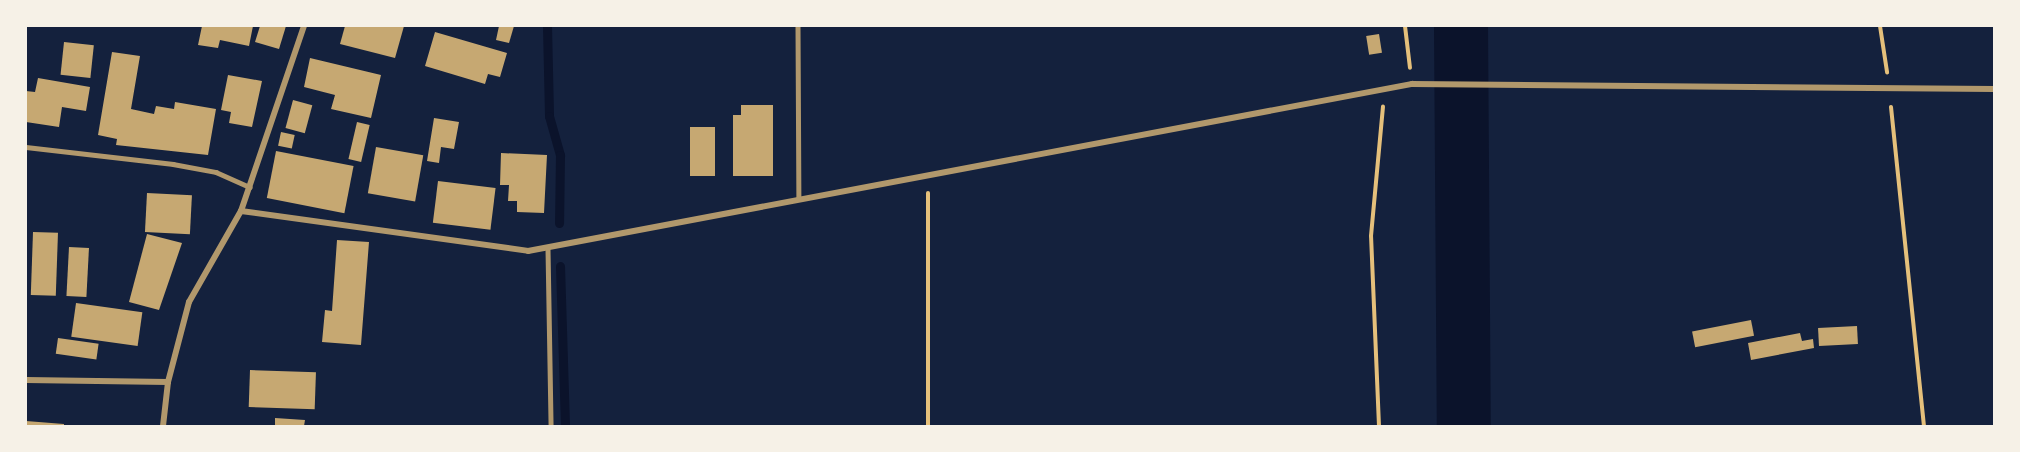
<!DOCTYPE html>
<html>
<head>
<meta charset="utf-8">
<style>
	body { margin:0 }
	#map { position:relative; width:2020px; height:452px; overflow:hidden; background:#14213d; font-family:"Varela Round",sans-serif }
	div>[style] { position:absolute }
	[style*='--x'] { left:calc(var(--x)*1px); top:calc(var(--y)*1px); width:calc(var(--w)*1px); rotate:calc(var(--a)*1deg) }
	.stream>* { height:9px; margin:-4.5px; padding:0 4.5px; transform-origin:4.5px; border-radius:4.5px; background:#0b132b }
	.river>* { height:54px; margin:-27px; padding:0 27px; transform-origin:27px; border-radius:27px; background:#0b132b }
	.building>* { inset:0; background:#c6a872; transform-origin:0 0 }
	.path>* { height:4px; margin:-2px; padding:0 2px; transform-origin:2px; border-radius:2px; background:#e5c07b }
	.service>* { height:4.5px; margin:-2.25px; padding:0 2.25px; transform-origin:2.25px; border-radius:2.25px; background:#b1986c }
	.minor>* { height:6px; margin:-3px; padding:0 3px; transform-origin:3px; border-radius:3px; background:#b1986c }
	span { translate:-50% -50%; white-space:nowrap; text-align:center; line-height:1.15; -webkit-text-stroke:6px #f6f1e7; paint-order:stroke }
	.frame { position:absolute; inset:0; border:27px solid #f6f1e7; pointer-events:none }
</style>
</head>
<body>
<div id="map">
	<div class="stream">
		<div style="--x:547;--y:26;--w:90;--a:88.7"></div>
		<div style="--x:549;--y:116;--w:41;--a:74.2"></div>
		<div style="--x:560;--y:155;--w:68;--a:90.8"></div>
		<div style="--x:560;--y:266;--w:160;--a:88.2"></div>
	</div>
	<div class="river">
		<div style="--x:1461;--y:26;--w:400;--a:89.6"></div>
	</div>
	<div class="building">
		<div style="clip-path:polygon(202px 26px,253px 26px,249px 46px,220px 40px,218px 48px,198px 45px)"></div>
		<div style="clip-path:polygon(260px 26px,286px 26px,279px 49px,255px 42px)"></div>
		<div style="clip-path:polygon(345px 26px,404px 26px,395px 58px,340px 44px)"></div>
		<div style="clip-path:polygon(499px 26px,514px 26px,509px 43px,496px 40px)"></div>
		<div style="clip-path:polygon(435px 32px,507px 53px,500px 77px,488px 74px,485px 84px,425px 66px)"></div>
		<div style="left:1379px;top:34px;width:19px;height:13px;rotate:81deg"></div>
		<div style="left:64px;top:42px;width:30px;height:33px;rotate:6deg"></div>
		<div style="clip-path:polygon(112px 52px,140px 56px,131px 109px,154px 114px,156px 106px,174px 109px,175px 102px,216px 109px,208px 155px,116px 145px,117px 139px,98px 135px)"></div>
		<div style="clip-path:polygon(310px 58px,381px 75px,371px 118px,331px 109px,335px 95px,304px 87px)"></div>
		<div style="clip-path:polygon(228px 75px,262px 81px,252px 127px,229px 123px,231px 112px,221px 110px)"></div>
		<div style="clip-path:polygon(38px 78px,90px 87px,86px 111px,62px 107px,59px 127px,26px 122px,26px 91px,35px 92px)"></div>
		<div style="left:293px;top:100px;width:20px;height:29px;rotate:15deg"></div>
		<div style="clip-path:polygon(741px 105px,773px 105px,773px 176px,733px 176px,733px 115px,741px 115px)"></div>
		<div style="clip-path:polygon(434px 118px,459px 122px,454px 149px,441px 147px,439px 163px,427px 161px)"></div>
		<div style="left:357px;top:122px;width:13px;height:38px;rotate:13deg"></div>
		<div style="left:690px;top:127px;width:25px;height:49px"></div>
		<div style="left:281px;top:132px;width:14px;height:14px;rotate:12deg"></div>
		<div style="left:376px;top:147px;width:48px;height:47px;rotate:10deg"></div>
		<div style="left:276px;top:151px;width:79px;height:48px;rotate:11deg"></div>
		<div style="clip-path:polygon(501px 153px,547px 155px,544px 213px,517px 212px,517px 201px,508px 201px,509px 185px,500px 185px)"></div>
		<div style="left:438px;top:181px;width:58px;height:42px;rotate:7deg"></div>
		<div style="left:147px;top:193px;width:45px;height:39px;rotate:3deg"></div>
		<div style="left:33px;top:232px;width:25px;height:63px;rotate:2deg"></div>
		<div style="clip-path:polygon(147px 234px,182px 243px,159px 310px,129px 302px)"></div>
		<div style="clip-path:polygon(337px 240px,369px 242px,361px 345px,322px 342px,325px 310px,332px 311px)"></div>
		<div style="left:69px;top:247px;width:20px;height:49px;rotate:3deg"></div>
		<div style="left:76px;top:303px;width:67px;height:34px;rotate:8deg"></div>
		<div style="left:1751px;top:320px;width:16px;height:60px;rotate:79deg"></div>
		<div style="left:1857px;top:326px;width:18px;height:39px;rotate:87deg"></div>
		<div style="clip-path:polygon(1800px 333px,1802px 341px,1813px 339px,1814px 348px,1751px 360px,1748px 343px)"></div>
		<div style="left:58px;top:338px;width:41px;height:16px;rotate:8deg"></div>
		<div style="left:250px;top:370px;width:66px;height:37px;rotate:2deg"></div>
		<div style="clip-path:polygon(275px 418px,305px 420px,304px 426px,275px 426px)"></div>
		<div style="clip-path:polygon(26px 421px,64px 424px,64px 426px,26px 426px)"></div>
	</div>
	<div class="path">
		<div style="--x:1405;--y:26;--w:42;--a:83.2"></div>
		<div style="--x:1880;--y:26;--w:47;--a:81.3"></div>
		<div style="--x:1891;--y:107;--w:321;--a:84.1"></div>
		<div style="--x:928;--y:193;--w:233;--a:90"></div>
		<div style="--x:1379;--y:426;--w:190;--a:-92.4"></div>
		<div style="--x:1371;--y:236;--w:130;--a:-84.7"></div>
	</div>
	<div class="service">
		<div style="--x:798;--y:26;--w:171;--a:89.7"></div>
		<div style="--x:26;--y:147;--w:148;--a:6.6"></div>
		<div style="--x:173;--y:164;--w:44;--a:10.5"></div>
		<div style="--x:216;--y:172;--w:37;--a:24"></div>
		<div style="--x:548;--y:249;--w:177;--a:89"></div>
	</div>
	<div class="minor">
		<div style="--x:241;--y:211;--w:290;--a:7.9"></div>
		<div style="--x:528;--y:251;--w:900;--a:-10.7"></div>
		<div style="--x:1412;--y:84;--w:582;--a:0.49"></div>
		<div style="--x:26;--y:380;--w:142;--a:0.8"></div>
		<div style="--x:163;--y:426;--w:44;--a:-83.5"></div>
		<div style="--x:168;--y:382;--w:83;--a:-75.3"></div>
		<div style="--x:189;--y:302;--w:105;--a:-60.3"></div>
		<div style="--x:241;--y:211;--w:195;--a:-71.2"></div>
	</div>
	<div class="frame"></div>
</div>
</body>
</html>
